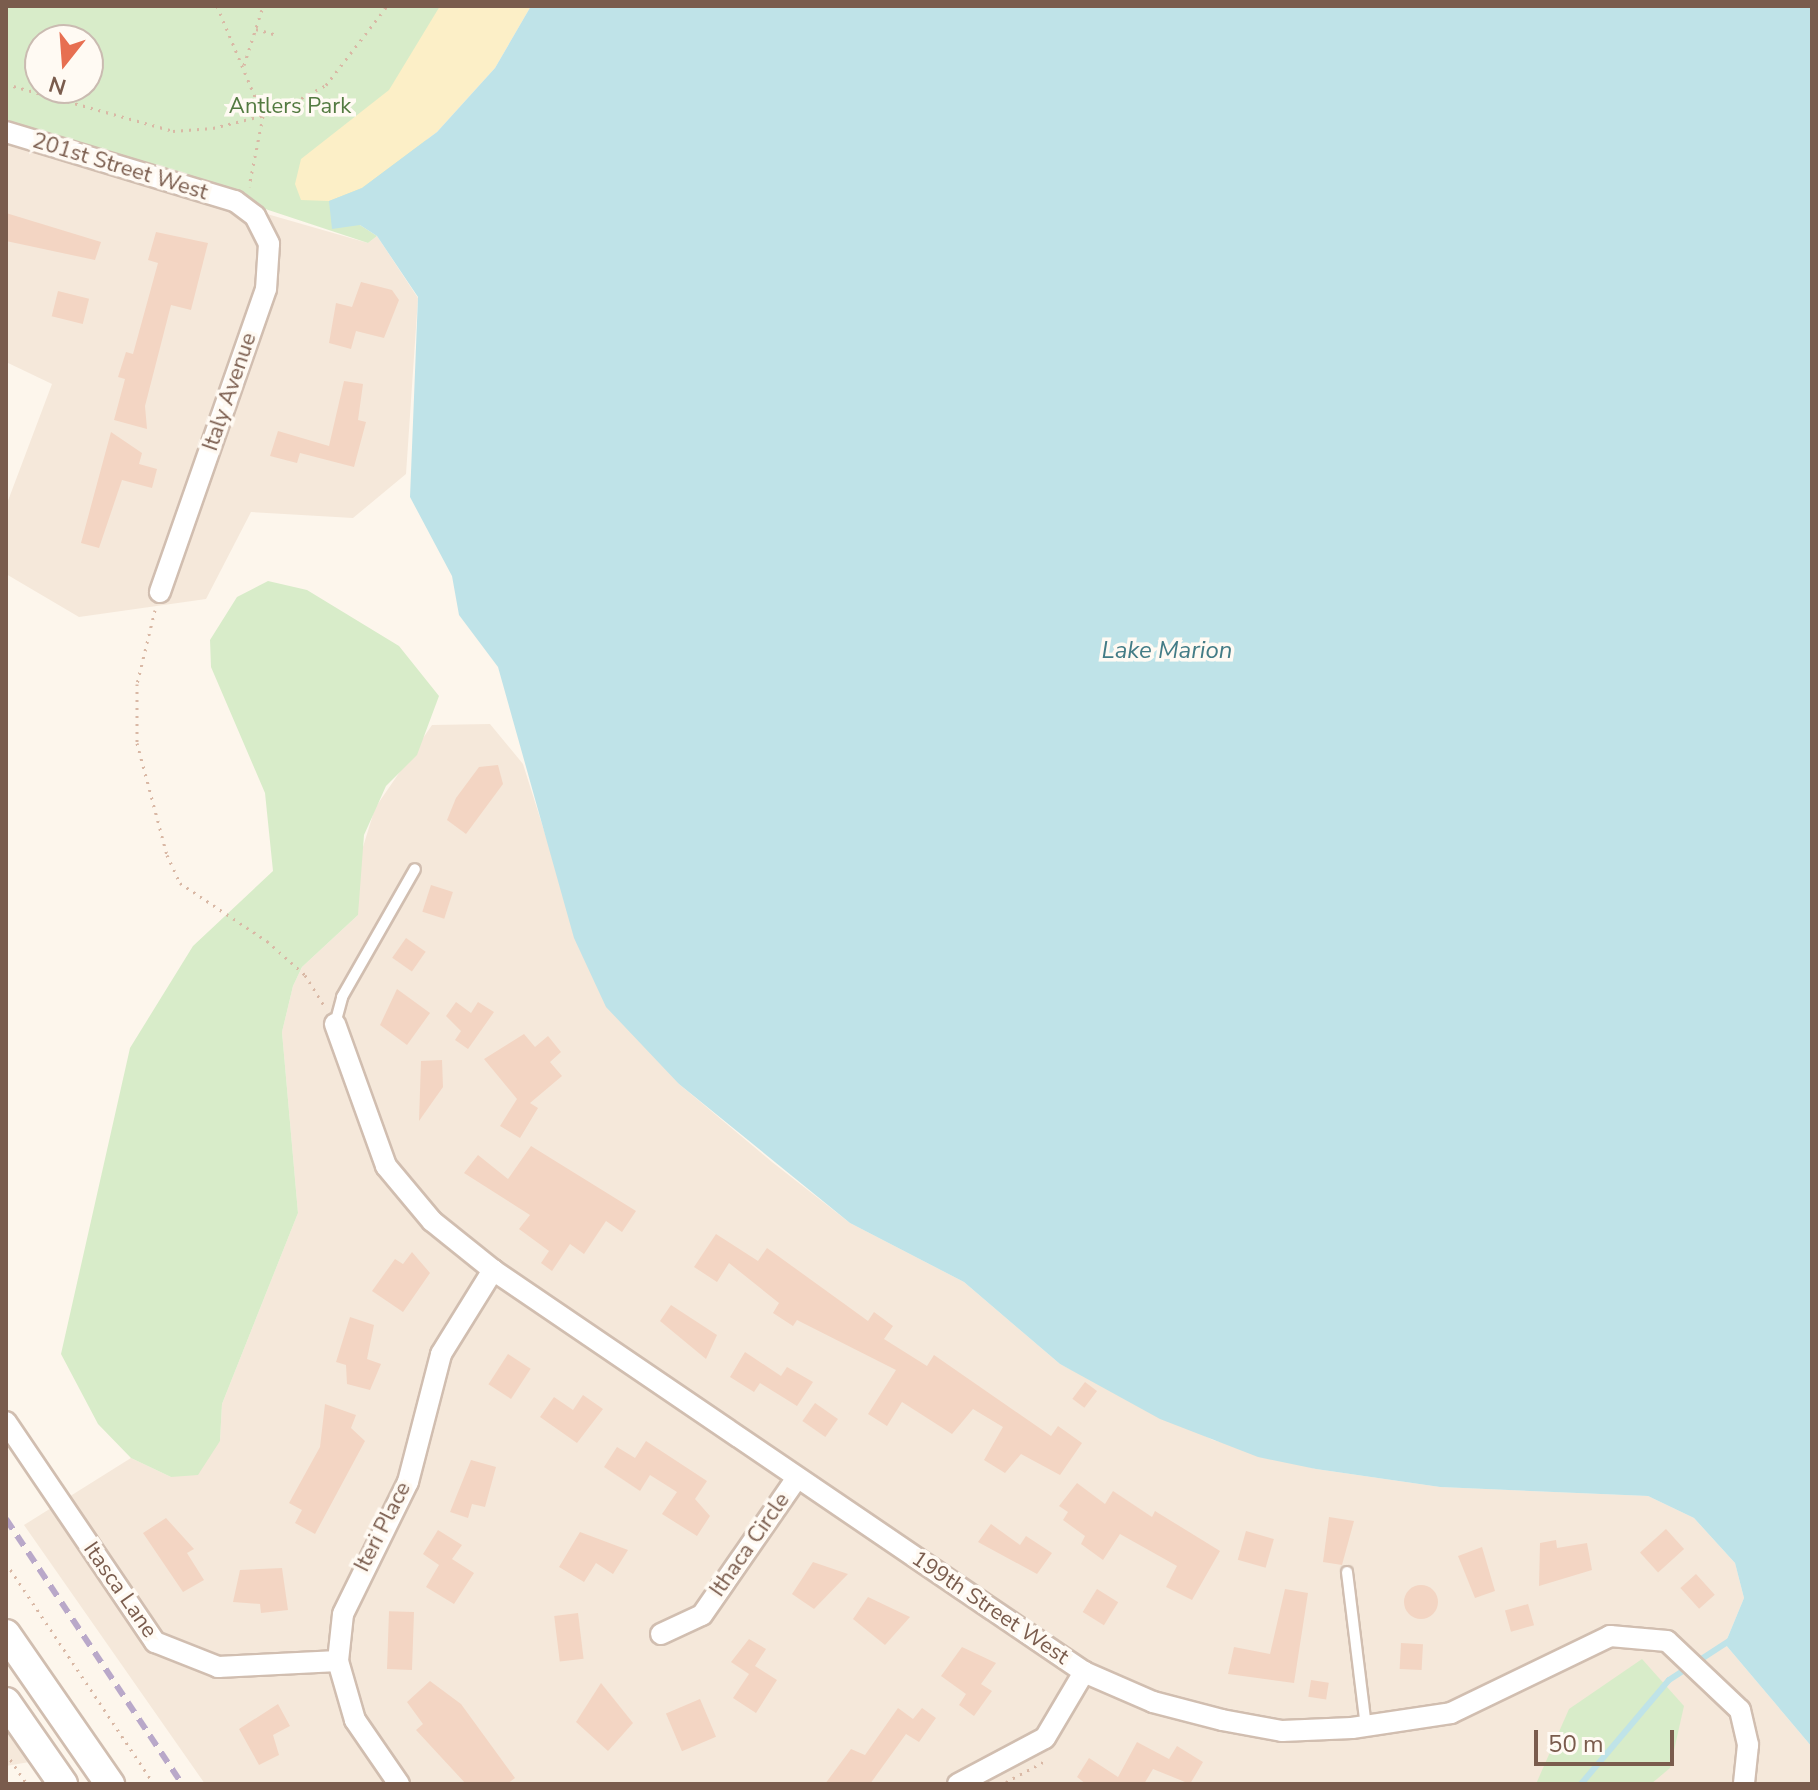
<!DOCTYPE html>
<html>
<head>
<meta charset="utf-8">
<style>
	body { margin:0 }
	#map { position:relative; width:1818px; height:1790px; overflow:hidden; background:#fdf6ec; font-family:"Nunito Sans",sans-serif }
	div>[style] { position:absolute }
	[style*='--x'] { left:calc(var(--x)*1px); top:calc(var(--y)*1px); width:calc(var(--w)*1px); rotate:calc(var(--a)*1deg) }
	.residential>* { inset:0; background:#f5e8da }
	.green>* { inset:0; background:#d8ecc9 }
	.sand>* { inset:0; background:#fcefc7 }
	.water>* { inset:0; background:#bfe3e8 }
	.stream>* { height:6px; margin:-3px; padding:0 3px; transform-origin:3px; border-radius:3px; background:#bfe3e8 }
	.building>* { inset:0; background:#f3d5c3; transform-origin:0 0 }
	.round { border-radius:50% }
	.path>* { height:3px; margin-top:-1.5px; transform-origin:0; background:repeating-linear-gradient(90deg,#d9b8a5 0 2px,transparent 0 8px) }
	.roads { filter:drop-shadow(2px 0 #d1beb0) drop-shadow(-2px 0 #d1beb0) drop-shadow(0 2px #d1beb0) drop-shadow(0 -2px #d1beb0) }
	.lane>* { height:10px; margin:-5px; padding:0 5px; transform-origin:5px; border-radius:5px; background:#fff }
	.street>* { height:20px; margin:-10px; padding:0 10px; transform-origin:10px; border-radius:10px; background:#fff }
	.secondary>* { height:28px; margin:-14px; padding:0 14px; transform-origin:14px; border-radius:14px; background:#fff }
	.rail>* { height:6px; margin-top:-3px; transform-origin:0; background:repeating-linear-gradient(90deg,#b9a8c9 0 12px,transparent 0 20px) }
	span { translate:-50% -50%; white-space:nowrap; text-align:center; line-height:1.15; -webkit-text-stroke:7px #fffaf3; paint-order:stroke }
	.park-label { font-size:22px; color:#537a41 }
	.street-label { font-size:22px; color:#7a5c4d }
	.water-label { font-size:24px; color:#437c86; font-style:italic }
	.frame { position:absolute; inset:0; border:8px solid #7a5c4d; pointer-events:none }
	.north { position:absolute; left:24px; top:24px; width:80px; height:80px; box-sizing:border-box; background:#fffaf3; border:2px solid #cabbb1; border-radius:50%; rotate:197deg; font-size:22px; font-weight:700; line-height:32px; text-align:center; color:#7a5c4d }
	.north::after { content:''; display:block; margin:auto; width:28px; height:36px; background:#e76f51; clip-path:polygon(50% 0,100% 100%,50% 72%,0 100%) }
	.scale { position:absolute; left:1534px; top:1730px; width:140px; height:36px; box-sizing:border-box; border:4px solid #7a5c4d; border-top:0; padding-left:10px; font-size:24px; line-height:28px; white-space:nowrap; color:#7a5c4d; -webkit-text-stroke:6px #fffaf3; paint-order:stroke }
</style>
</head>
<body>
<div id="map">
	<div class="residential">
		<div style="clip-path:polygon(6px 123px,248px 199px,267px 214px,368px 243px,377px 236px,418px 298px,406px 474px,353px 518px,251px 512px,206px 599px,79px 617px,6px 574px,6px 506px,52px 384px,6px 362px)"></div>
		<div style="clip-path:polygon(490px 724px,523px 764px,547px 840px,679px 1084px,772px 1162px,850px 1223px,964px 1282px,1060px 1364px,1213px 1440px,1316px 1469px,1440px 1487px,1648px 1496px,1694px 1518px,1735px 1563px,1744px 1598px,1725px 1644px,1812px 1747px,1812px 1784px,205px 1784px,24px 1525px,131px 1458px,171px 1477px,220px 1441px,222px 1404px,298px 1213px,282px 1032px,293px 986px,302px 967px,358px 915px,359px 860px,375px 808px,432px 725px)"></div>
		<div style="clip-path:polygon(6px 1699px,47px 1759px,6px 1766px)"></div>
	</div>
	<div class="green">
		<div style="clip-path:polygon(evenodd,6px 6px,531px 6px,360px 225px,377px 236px,368px 243px,6px 123px,6px 6px,40px 40px,88px 40px,88px 88px,40px 88px,40px 40px)"></div>
		<div style="clip-path:polygon(268px 581px,307px 590px,399px 646px,439px 696px,417px 755px,386px 786px,364px 835px,358px 915px,302px 967px,293px 986px,282px 1032px,298px 1213px,222px 1404px,220px 1441px,198px 1475px,171px 1477px,131px 1458px,98px 1424px,61px 1354px,130px 1048px,193px 946px,273px 871px,265px 793px,211px 667px,210px 640px,237px 597px)"></div>
		<div style="clip-path:polygon(1642px 1659px,1684px 1706px,1670px 1768px,1651px 1784px,1536px 1784px,1569px 1709px)"></div>
	</div>
	<div class="sand">
		<div style="clip-path:polygon(440px 6px,531px 6px,495px 68px,437px 132px,362px 188px,329px 201px,301px 200px,295px 184px,301px 159px,389px 90px)"></div>
	</div>
	<div class="water">
		<div style="clip-path:polygon(531px 6px,1812px 6px,1812px 1747px,1725px 1644px,1744px 1598px,1735px 1563px,1694px 1518px,1648px 1496px,1440px 1487px,1316px 1469px,1258px 1457px,1160px 1419px,1060px 1364px,964px 1282px,850px 1223px,679px 1084px,606px 1007px,574px 938px,498px 667px,459px 615px,452px 576px,410px 497px,418px 297px,377px 236px,360px 225px,332px 229px,329px 201px,362px 188px,437px 132px,495px 68px)"></div>
	</div>
	<div class="stream">
		<div style="--x:1581;--y:1784;--w:136;--a:-49.8"></div>
		<div style="--x:1669;--y:1680;--w:72;--a:-33"></div>
	</div>
	<div class="building">
		<div style="clip-path:polygon(6px 213px,101px 242px,95px 260px,6px 241px)"></div>
		<div style="clip-path:polygon(156px 232px,208px 243px,191px 310px,171px 305px,145px 406px,147px 429px,114px 420px,125px 379px,118px 377px,126px 352px,133px 354px,158px 263px,148px 260px)"></div>
		<div style="clip-path:polygon(361px 282px,392px 290px,399px 300px,384px 338px,356px 331px,351px 349px,329px 343px,336px 303px,352px 307px)"></div>
		<div style="left:58px;top:291px;width:32px;height:26px;rotate:14deg"></div>
		<div style="clip-path:polygon(344px 381px,363px 384px,358px 420px,366px 422px,354px 467px,300px 453px,297px 463px,270px 456px,278px 431px,329px 446px)"></div>
		<div style="clip-path:polygon(111px 432px,142px 453px,139px 464px,157px 469px,152px 488px,122px 480px,99px 548px,81px 543px)"></div>
		<div style="clip-path:polygon(498px 765px,503px 784px,466px 834px,447px 820px,456px 798px,479px 767px)"></div>
		<div style="left:431px;top:885px;width:23px;height:28px;rotate:18deg"></div>
		<div style="left:406px;top:938px;width:24px;height:24px;rotate:35deg"></div>
		<div style="clip-path:polygon(397px 989px,430px 1013px,407px 1045px,380px 1025px)"></div>
		<div style="clip-path:polygon(456px 1002px,471px 1013px,478px 1002px,494px 1012px,468px 1049px,455px 1040px,461px 1031px,446px 1016px)"></div>
		<div style="clip-path:polygon(524px 1034px,535px 1047px,548px 1036px,561px 1052px,550px 1062px,562px 1076px,530px 1103px,538px 1108px,520px 1138px,500px 1126px,517px 1099px,484px 1059px)"></div>
		<div style="clip-path:polygon(442px 1060px,443px 1087px,419px 1121px,421px 1061px)"></div>
		<div style="clip-path:polygon(531px 1146px,636px 1211px,622px 1232px,606px 1221px,584px 1254px,570px 1244px,552px 1271px,541px 1263px,549px 1251px,519px 1229px,530px 1215px,464px 1173px,478px 1155px,508px 1179px)"></div>
		<div style="clip-path:polygon(716px 1234px,758px 1261px,767px 1248px,868px 1321px,874px 1312px,893px 1326px,884px 1339px,927px 1366px,934px 1355px,1051px 1436px,1058px 1426px,1082px 1443px,1060px 1475px,1021px 1454px,1005px 1473px,984px 1460px,1003px 1427px,973px 1409px,952px 1434px,902px 1402px,887px 1426px,868px 1414px,896px 1370px,797px 1320px,793px 1326px,773px 1313px,779px 1303px,729px 1263px,717px 1282px,694px 1267px)"></div>
		<div style="clip-path:polygon(412px 1252px,430px 1273px,403px 1312px,372px 1291px,395px 1259px,403px 1264px)"></div>
		<div style="clip-path:polygon(671px 1305px,717px 1335px,706px 1359px,660px 1321px)"></div>
		<div style="clip-path:polygon(350px 1317px,374px 1325px,367px 1359px,381px 1364px,370px 1390px,347px 1384px,346px 1365px,336px 1362px)"></div>
		<div style="clip-path:polygon(745px 1352px,781px 1376px,787px 1367px,813px 1382px,797px 1406px,760px 1383px,754px 1392px,730px 1377px)"></div>
		<div style="left:508px;top:1354px;width:27px;height:36px;rotate:33deg"></div>
		<div style="left:1085px;top:1382px;width:15px;height:21px;rotate:37deg"></div>
		<div style="clip-path:polygon(583px 1395px,603px 1409px,577px 1443px,540px 1417px,554px 1397px,573px 1410px)"></div>
		<div style="left:815px;top:1403px;width:28px;height:22px;rotate:35deg"></div>
		<div style="clip-path:polygon(325px 1404px,356px 1415px,351px 1428px,365px 1441px,315px 1534px,295px 1523px,302px 1510px,289px 1503px,320px 1447px)"></div>
		<div style="clip-path:polygon(646px 1441px,707px 1481px,695px 1499px,710px 1516px,697px 1536px,662px 1514px,677px 1492px,650px 1475px,640px 1491px,604px 1467px,617px 1447px,635px 1458px)"></div>
		<div style="clip-path:polygon(471px 1460px,496px 1467px,485px 1507px,472px 1504px,468px 1518px,450px 1512px)"></div>
		<div style="clip-path:polygon(1077px 1483px,1105px 1504px,1113px 1491px,1152px 1517px,1155px 1511px,1220px 1551px,1192px 1600px,1166px 1587px,1177px 1566px,1120px 1534px,1103px 1560px,1081px 1544px,1085px 1536px,1063px 1520px,1068px 1512px,1059px 1506px)"></div>
		<div style="clip-path:polygon(1329px 1517px,1354px 1521px,1342px 1565px,1323px 1562px)"></div>
		<div style="clip-path:polygon(166px 1518px,194px 1549px,187px 1553px,204px 1580px,183px 1592px,143px 1533px)"></div>
		<div style="clip-path:polygon(991px 1524px,1020px 1545px,1026px 1536px,1052px 1553px,1037px 1574px,978px 1542px)"></div>
		<div style="left:1666px;top:1529px;width:27px;height:35px;rotate:48deg"></div>
		<div style="clip-path:polygon(438px 1530px,462px 1545px,452px 1559px,474px 1573px,454px 1604px,426px 1587px,439px 1565px,423px 1554px)"></div>
		<div style="left:1246px;top:1531px;width:29px;height:30px;rotate:16deg"></div>
		<div style="clip-path:polygon(580px 1532px,628px 1550px,613px 1574px,596px 1563px,584px 1582px,559px 1567px)"></div>
		<div style="clip-path:polygon(1556px 1540px,1557px 1548px,1587px 1543px,1592px 1570px,1539px 1586px,1540px 1543px)"></div>
		<div style="clip-path:polygon(1482px 1547px,1495px 1591px,1475px 1598px,1458px 1556px)"></div>
		<div style="clip-path:polygon(813px 1562px,848px 1574px,814px 1609px,792px 1594px)"></div>
		<div style="clip-path:polygon(282px 1568px,288px 1610px,261px 1613px,260px 1604px,233px 1602px,240px 1570px)"></div>
		<div style="left:1696px;top:1574px;width:28px;height:21px;rotate:48deg"></div>
		<div class="round" style="left:1404px;top:1585px;width:34px;height:34px"></div>
		<div style="left:1097px;top:1589px;width:25px;height:27px;rotate:32deg"></div>
		<div style="clip-path:polygon(1285px 1589px,1308px 1593px,1294px 1683px,1228px 1674px,1234px 1647px,1270px 1654px)"></div>
		<div style="clip-path:polygon(868px 1597px,910px 1617px,885px 1645px,853px 1619px)"></div>
		<div style="left:1528px;top:1604px;width:22px;height:24px;rotate:74deg"></div>
		<div style="left:414px;top:1612px;width:58px;height:25px;rotate:92deg"></div>
		<div style="left:578px;top:1613px;width:46px;height:24px;rotate:83deg"></div>
		<div style="clip-path:polygon(749px 1639px,766px 1649px,755px 1666px,777px 1680px,756px 1713px,733px 1698px,749px 1674px,731px 1662px)"></div>
		<div style="left:1401px;top:1643px;width:22px;height:26px;rotate:3deg"></div>
		<div style="clip-path:polygon(962px 1647px,996px 1663px,981px 1684px,992px 1691px,974px 1716px,959px 1705px,966px 1694px,941px 1676px)"></div>
		<div style="left:1311px;top:1680px;width:18px;height:17px;rotate:9deg"></div>
		<div style="clip-path:polygon(430px 1681px,461px 1704px,515px 1778px,507px 1784px,466px 1784px,416px 1730px,423px 1724px,407px 1702px)"></div>
		<div style="clip-path:polygon(601px 1683px,633px 1723px,608px 1751px,576px 1722px)"></div>
		<div style="left:700px;top:1699px;width:41px;height:37px;rotate:67deg"></div>
		<div style="clip-path:polygon(278px 1704px,290px 1726px,273px 1735px,279px 1755px,259px 1765px,239px 1729px)"></div>
		<div style="clip-path:polygon(898px 1708px,913px 1719px,922px 1708px,936px 1718px,919px 1742px,906px 1734px,870px 1784px,825px 1784px,851px 1749px,865px 1755px)"></div>
		<div style="clip-path:polygon(1137px 1742px,1169px 1759px,1177px 1746px,1203px 1762px,1190px 1784px,1153px 1769px,1144px 1784px,1086px 1784px,1077px 1777px,1089px 1758px,1118px 1777px)"></div>
	</div>
	<div class="path">
		<div style="--x:217;--y:6;--w:119;--a:67.3"></div>
		<div style="--x:263;--y:116;--w:72;--a:101.2"></div>
		<div style="--x:256;--y:29;--w:22;--a:16"></div>
		<div style="--x:244;--y:65;--w:62;--a:-72.1"></div>
		<div style="--x:6;--y:84;--w:173;--a:15.7"></div>
		<div style="--x:173;--y:131;--w:40;--a:-4.3"></div>
		<div style="--x:213;--y:128;--w:62;--a:-14"></div>
		<div style="--x:273;--y:113;--w:60;--a:-27.8"></div>
		<div style="--x:326;--y:85;--w:100;--a:-52.3"></div>
		<div style="--x:155;--y:610;--w:76;--a:103.7"></div>
		<div style="--x:137;--y:684;--w:59;--a:90"></div>
		<div style="--x:137;--y:743;--w:116;--a:75"></div>
		<div style="--x:167;--y:855;--w:31;--a:65"></div>
		<div style="--x:180;--y:883;--w:105;--a:33.7"></div>
		<div style="--x:267;--y:941;--w:51;--a:41.8"></div>
		<div style="--x:305;--y:975;--w:38;--a:58"></div>
		<div style="--x:6;--y:1563;--w:266;--a:56.2"></div>
		<div style="--x:6;--y:1753;--w:37;--a:56"></div>
		<div style="--x:1006;--y:1782;--w:44;--a:-28.3"></div>
	</div>
	<div class="roads">
		<div class="lane">
			<div style="--x:335;--y:1024;--w:28;--a:-75"></div>
			<div style="--x:342;--y:997;--w:147;--a:-60.3"></div>
			<div style="--x:1347;--y:1572;--w:156;--a:83"></div>
		</div>
		<div class="street">
			<div style="--x:6;--y:132;--w:239;--a:16.8"></div>
			<div style="--x:235;--y:201;--w:25;--a:37"></div>
			<div style="--x:255;--y:216;--w:31;--a:63"></div>
			<div style="--x:269;--y:244;--w:45;--a:93.8"></div>
			<div style="--x:266;--y:289;--w:321;--a:109.3"></div>
			<div style="--x:335;--y:1024;--w:151;--a:70.2"></div>
			<div style="--x:386;--y:1166;--w:72;--a:50.1"></div>
			<div style="--x:432;--y:1221;--w:78;--a:38.8"></div>
			<div style="--x:493;--y:1270;--w:715;--a:34.22"></div>
			<div style="--x:1084;--y:1672;--w:75;--a:23.5"></div>
			<div style="--x:1153;--y:1702;--w:71;--a:14.6"></div>
			<div style="--x:1222;--y:1720;--w:61;--a:10.4"></div>
			<div style="--x:1282;--y:1731;--w:70;--a:-2.5"></div>
			<div style="--x:1352;--y:1728;--w:100;--a:-8.6"></div>
			<div style="--x:1451;--y:1713;--w:177;--a:-25.8"></div>
			<div style="--x:1610;--y:1636;--w:57;--a:5"></div>
			<div style="--x:1667;--y:1641;--w:100;--a:43.4"></div>
			<div style="--x:1740;--y:1710;--w:36;--a:77"></div>
			<div style="--x:1748;--y:1745;--w:39;--a:96"></div>
			<div style="--x:6;--y:1422;--w:266;--a:55.9"></div>
			<div style="--x:155;--y:1642;--w:68;--a:21.6"></div>
			<div style="--x:218;--y:1667;--w:120;--a:-2.9"></div>
			<div style="--x:661;--y:1634;--w:45;--a:-24.9"></div>
			<div style="--x:702;--y:1615;--w:167;--a:-55.3"></div>
			<div style="--x:399;--y:1784;--w:78;--a:-124.5"></div>
			<div style="--x:355;--y:1720;--w:61;--a:-106.1"></div>
			<div style="--x:338;--y:1661;--w:47;--a:-83.9"></div>
			<div style="--x:343;--y:1614;--w:147;--a:-63.8"></div>
			<div style="--x:408;--y:1482;--w:132;--a:-75.5"></div>
			<div style="--x:441;--y:1354;--w:99;--a:-58.2"></div>
			<div style="--x:958;--y:1784;--w:98;--a:-27.9"></div>
			<div style="--x:1045;--y:1738;--w:77;--a:-59.4"></div>
		</div>
		<div class="secondary">
			<div style="--x:6;--y:1634;--w:183;--a:55.3"></div>
			<div style="--x:6;--y:1702;--w:100;--a:55.2"></div>
		</div>
	</div>
	<div class="rail">
		<div style="--x:6;--y:1519;--w:318;--a:56.4"></div>
	</div>
	<div class="park-label">
		<span style="left:290px;top:107px">Antlers Park</span>
	</div>
	<div class="street-label">
		<span style="left:120px;top:167px;rotate:17deg">201st Street West</span>
		<span style="left:230px;top:392px;rotate:-71deg">Italy Avenue</span>
		<span style="left:383px;top:1527px;rotate:-63deg">Iteri Place</span>
		<span style="left:750px;top:1545px;rotate:-55deg">Ithaca Circle</span>
		<span style="left:120px;top:1590px;rotate:55deg">Itasca Lane</span>
		<span style="left:990px;top:1608px;rotate:34deg">199th Street West</span>
	</div>
	<div class="water-label">
		<span style="left:1167px;top:651px">Lake Marion</span>
	</div>
	<div class="frame"></div>
	<div class="north">N</div>
	<div class="scale">50 m</div>
</div>
</body>
</html>
